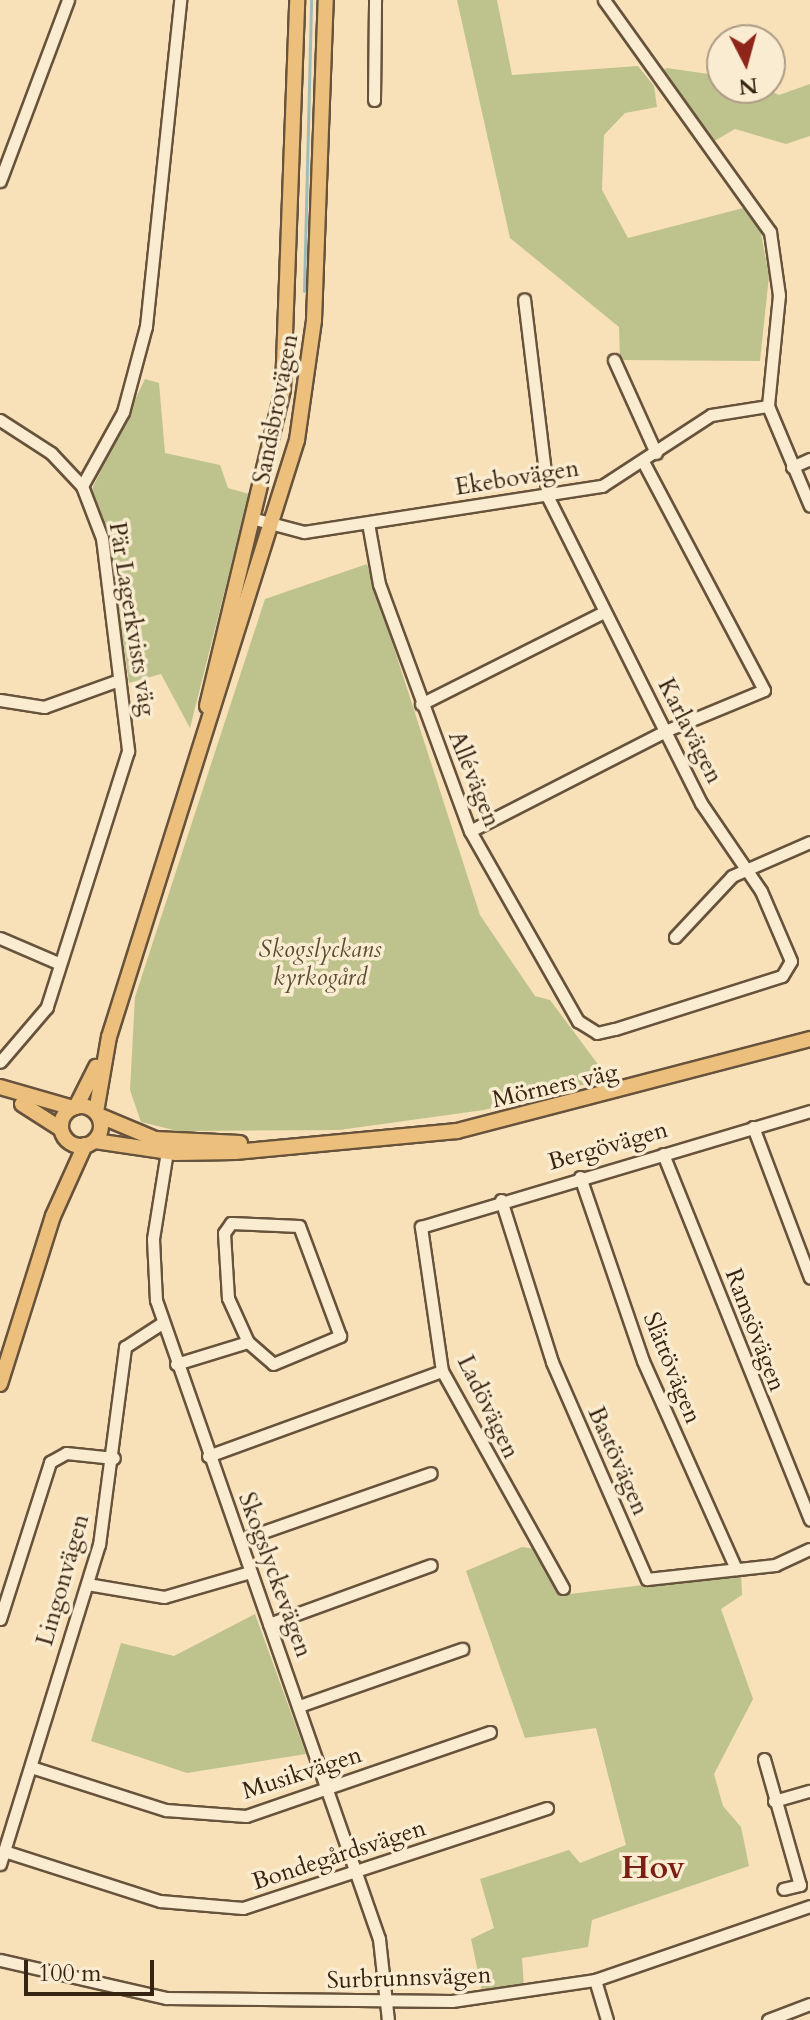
<!DOCTYPE html>
<html>
<head>
<meta charset="utf-8">
<style>
	body { margin:0 }
	#map { position:relative; width:810px; height:2020px; overflow:hidden; background:#f8e1b8; font-family:Cardo,serif }
	div>[style] { position:absolute }
	[style*='--x'] { left:calc(var(--x)*1px); top:calc(var(--y)*1px); width:calc(var(--w)*1px); rotate:calc(var(--a)*1deg) }
	.green>* { inset:0; background:#bec38e }
	.stream>* { height:3px; margin:-1.5px; padding:0 1.5px; transform-origin:1.5px; border-radius:1.5px; background:#a0bcb7 }
	.roads { filter:drop-shadow(2px 0 #67523c) drop-shadow(-2px 0 #67523c) drop-shadow(0 2px #67523c) drop-shadow(0 -2px #67523c) }
	.minor>* { height:11px; margin:-5.5px; padding:0 5.5px; transform-origin:5.5px; border-radius:5.5px; background:#faecd1 }
	.major>* { height:14px; margin:-7px; padding:0 7px; transform-origin:7px; border-radius:7px; background:#ecc07c }
	.major>.ring { margin:-7px; padding:0; box-sizing:content-box; background:none; border:14px solid #ecc07c; border-radius:50% }
	span { translate:-50% -50%; white-space:nowrap; text-align:center; line-height:1.15; -webkit-text-stroke:7px #faecd1; paint-order:stroke }
	.street-label { font-size:24px; color:#372312 }
	.park-label { font-size:24px; color:#594b31; font-style:italic }
	.district-label { font-size:32px; color:#7a1f14; font-weight:700 }
	.north { position:absolute; left:706px; top:24px; width:80px; height:80px; box-sizing:border-box; background:#faecd1; border:2px solid #ac9c85; border-radius:50%; rotate:174deg; font-size:22px; font-weight:700; line-height:32px; text-align:center; color:#372312 }
	.north::after { content:''; display:block; margin:auto; width:28px; height:36px; background:#8f2418; clip-path:polygon(50% 0,100% 100%,50% 72%,0 100%) }
	.scale { position:absolute; left:24px; top:1960px; width:130px; height:36px; box-sizing:border-box; border:4px solid #372312; border-top:0; padding-left:10px; font-size:24px; line-height:28px; white-space:nowrap; color:#372312; -webkit-text-stroke:6px #faecd1; paint-order:stroke }
</style>
</head>
<body>
<div id="map">
	<div class="green">
		<div style="clip-path:polygon(457px 0,497px 0,512px 75px,638px 66px,654px 86px,657px 107px,625px 113px,604px 135px,602px 190px,628px 238px,747px 207px,759px 223px,769px 276px,760px 361px,620px 360px,619px 327px,510px 238px)"></div>
		<div style="clip-path:polygon(667px 68px,722px 76px,722px 88px,766px 88px,779px 95px,810px 84px,810px 136px,786px 144px,735px 129px,711px 143px,659px 72px)"></div>
		<div style="clip-path:polygon(145px 379px,159px 383px,165px 453px,220px 465px,228px 488px,249px 494px,190px 728px,161px 674px,129px 683px,107px 530px,92px 489px)"></div>
		<div style="clip-path:polygon(367px 564px,480px 915px,535px 996px,550px 1000px,603px 1071px,598px 1081px,484px 1110px,339px 1130px,178px 1131px,141px 1122px,130px 1090px,135px 997px,265px 599px)"></div>
		<div style="clip-path:polygon(522px 1547px,535px 1549px,557px 1588px,570px 1594px,741px 1573px,742px 1595px,721px 1609px,753px 1699px,714px 1774px,723px 1806px,741px 1827px,749px 1866px,592px 1920px,588px 1947px,522px 1958px,524px 1987px,482px 1991px,471px 1939px,494px 1928px,480px 1879px,569px 1850px,580px 1863px,626px 1845px,596px 1728px,525px 1738px,466px 1571px)"></div>
		<div style="clip-path:polygon(255px 1614px,306px 1754px,187px 1773px,91px 1741px,121px 1643px,174px 1656px)"></div>
	</div>
	<div class="stream">
		<div style="--x:304;--y:291;--w:291;--a:-88.6"></div>
	</div>
	<div class="roads">
		<div class="minor">
			<div style="--x:604;--y:0;--w:285;--a:54.4"></div>
			<div style="--x:770;--y:232;--w:64;--a:81.9"></div>
			<div style="--x:779;--y:295;--w:112;--a:95.7"></div>
			<div style="--x:768;--y:406;--w:108;--a:67.2"></div>
			<div style="--x:374;--y:100;--w:100;--a:-89.4"></div>
			<div style="--x:0;--y:181;--w:193;--a:-69.4"></div>
			<div style="--x:614;--y:360;--w:102;--a:65.7"></div>
			<div style="--x:0;--y:420;--w:61;--a:32.9"></div>
			<div style="--x:51;--y:453;--w:45;--a:46.8"></div>
			<div style="--x:82;--y:486;--w:56;--a:69"></div>
			<div style="--x:102;--y:538;--w:215;--a:83"></div>
			<div style="--x:128;--y:751;--w:269;--a:107.6"></div>
			<div style="--x:47;--y:1007;--w:72;--a:130.5"></div>
			<div style="--x:792;--y:467;--w:20;--a:-24"></div>
			<div style="--x:82;--y:486;--w:85;--a:-61"></div>
			<div style="--x:123;--y:412;--w:89;--a:-75"></div>
			<div style="--x:146;--y:326;--w:328;--a:-84"></div>
			<div style="--x:255;--y:519;--w:51;--a:14.9"></div>
			<div style="--x:304;--y:532;--w:302;--a:-8.8"></div>
			<div style="--x:602;--y:486;--w:130;--a:-33.1"></div>
			<div style="--x:711;--y:415;--w:58;--a:-9"></div>
			<div style="--x:368;--y:523;--w:62;--a:79.8"></div>
			<div style="--x:379;--y:584;--w:263;--a:69.8"></div>
			<div style="--x:470;--y:831;--w:219;--a:60.4"></div>
			<div style="--x:578;--y:1021;--w:22;--a:32"></div>
			<div style="--x:597;--y:1033;--w:18;--a:-13"></div>
			<div style="--x:615;--y:1029;--w:175;--a:-17.6"></div>
			<div style="--x:782;--y:976;--w:17;--a:-59"></div>
			<div style="--x:791;--y:961;--w:76;--a:-113.2"></div>
			<div style="--x:761;--y:891;--w:107;--a:-124.3"></div>
			<div style="--x:701;--y:803;--w:342;--a:-116.6"></div>
			<div style="--x:548;--y:497;--w:199;--a:-96.9"></div>
			<div style="--x:0;--y:700;--w:45;--a:9"></div>
			<div style="--x:44;--y:707;--w:80;--a:-19.8"></div>
			<div style="--x:421;--y:704;--w:205;--a:-26.7"></div>
			<div style="--x:470;--y:831;--w:219;--a:-27.1"></div>
			<div style="--x:665;--y:731;--w:107;--a:-22.5"></div>
			<div style="--x:764;--y:690;--w:259;--a:-117.9"></div>
			<div style="--x:675;--y:937;--w:83;--a:-46.9"></div>
			<div style="--x:732;--y:876;--w:85;--a:-23.6"></div>
			<div style="--x:0;--y:938;--w:63;--a:23.3"></div>
			<div style="--x:753;--y:1127;--w:161;--a:69.3"></div>
			<div style="--x:168;--y:1145;--w:95;--a:99.1"></div>
			<div style="--x:153;--y:1239;--w:61;--a:87.2"></div>
			<div style="--x:156;--y:1300;--w:677;--a:70.76"></div>
			<div style="--x:379;--y:1939;--w:81;--a:83.7"></div>
			<div style="--x:663;--y:1154;--w:394;--a:68.1"></div>
			<div style="--x:580;--y:1177;--w:194;--a:71.1"></div>
			<div style="--x:643;--y:1361;--w:228;--a:65.9"></div>
			<div style="--x:501;--y:1200;--w:170;--a:72.5"></div>
			<div style="--x:552;--y:1362;--w:237;--a:66.4"></div>
			<div style="--x:647;--y:1579;--w:129;--a:-6.2"></div>
			<div style="--x:775;--y:1565;--w:38;--a:-25"></div>
			<div style="--x:176;--y:1364;--w:75;--a:-17"></div>
			<div style="--x:248;--y:1342;--w:33;--a:41"></div>
			<div style="--x:273;--y:1364;--w:73;--a:-22.7"></div>
			<div style="--x:340;--y:1336;--w:117;--a:-110.4"></div>
			<div style="--x:299;--y:1226;--w:68;--a:-177.5"></div>
			<div style="--x:231;--y:1223;--w:12;--a:125"></div>
			<div style="--x:224;--y:1233;--w:65;--a:86.5"></div>
			<div style="--x:228;--y:1298;--w:48;--a:65.6"></div>
			<div style="--x:208;--y:1456;--w:249;--a:-20"></div>
			<div style="--x:240;--y:1540;--w:202;--a:-19.3"></div>
			<div style="--x:87;--y:1584;--w:78;--a:9.6"></div>
			<div style="--x:164;--y:1597;--w:90;--a:-16.2"></div>
			<div style="--x:563;--y:1588;--w:248;--a:-119.1"></div>
			<div style="--x:442;--y:1371;--w:146;--a:-98.3"></div>
			<div style="--x:421;--y:1227;--w:406;--a:-16.6"></div>
			<div style="--x:0;--y:1619;--w:165;--a:-72.3"></div>
			<div style="--x:50;--y:1462;--w:18;--a:-29"></div>
			<div style="--x:66;--y:1453;--w:48;--a:5.9"></div>
			<div style="--x:269;--y:1624;--w:172;--a:-20"></div>
			<div style="--x:299;--y:1706;--w:173;--a:-19.3"></div>
			<div style="--x:764;--y:1759;--w:131;--a:74.1"></div>
			<div style="--x:800;--y:1885;--w:17;--a:167"></div>
			<div style="--x:31;--y:1767;--w:142;--a:17.7"></div>
			<div style="--x:166;--y:1810;--w:80;--a:4.3"></div>
			<div style="--x:246;--y:1816;--w:258;--a:-19"></div>
			<div style="--x:774;--y:1801;--w:37;--a:-16"></div>
			<div style="--x:4;--y:1851;--w:164;--a:17.8"></div>
			<div style="--x:160;--y:1901;--w:83;--a:4.8"></div>
			<div style="--x:243;--y:1908;--w:320;--a:-18.2"></div>
			<div style="--x:0;--y:1864;--w:334;--a:-72.8"></div>
			<div style="--x:99;--y:1545;--w:200;--a:-82.5"></div>
			<div style="--x:125;--y:1347;--w:44;--a:-33"></div>
			<div style="--x:0;--y:1960;--w:170;--a:12.9"></div>
			<div style="--x:166;--y:1998;--w:286;--a:0.6"></div>
			<div style="--x:452;--y:2001;--w:145;--a:-8.4"></div>
			<div style="--x:595;--y:1980;--w:227;--a:-19"></div>
			<div style="--x:595;--y:1980;--w:42;--a:73.3"></div>
			<div style="--x:768;--y:2020;--w:45;--a:-20.9"></div>
		</div>
		<div class="major">
			<div style="--x:207;--y:706;--w:326;--a:-76.5"></div>
			<div style="--x:283;--y:389;--w:389;--a:-87.9"></div>
			<div style="--x:0;--y:1087;--w:76;--a:16"></div>
			<div style="--x:22;--y:1104;--w:46;--a:32.7"></div>
			<div class="ring" style="left:61px;top:1106px;width:26px;height:26px"></div>
			<div style="--x:76;--y:1107;--w:45;--a:-63.4"></div>
			<div style="--x:96;--y:1112;--w:76;--a:-80.2"></div>
			<div style="--x:109;--y:1037;--w:626;--a:-72.52"></div>
			<div style="--x:297;--y:440;--w:121;--a:-81.9"></div>
			<div style="--x:314;--y:320;--w:320;--a:-87.9"></div>
			<div style="--x:98;--y:1115;--w:62;--a:22.8"></div>
			<div style="--x:155;--y:1139;--w:85;--a:2.7"></div>
			<div style="--x:95;--y:1141;--w:82;--a:8.4"></div>
			<div style="--x:176;--y:1153;--w:59;--a:-1"></div>
			<div style="--x:235;--y:1152;--w:223;--a:-5.4"></div>
			<div style="--x:457;--y:1131;--w:365;--a:-14.6"></div>
			<div style="--x:0;--y:1384;--w:176;--a:-72.5"></div>
			<div style="--x:53;--y:1216;--w:78;--a:-65.7"></div>
		</div>
	</div>
	<div class="street-label">
		<span style="left:276px;top:409px;rotate:-79deg">Sandsbrovägen</span>
		<span style="left:517px;top:478px;rotate:-9deg">Ekebovägen</span>
		<span style="left:132px;top:619px;rotate:81deg">Pär Lagerkvists väg</span>
		<span style="left:690px;top:731px;rotate:63deg">Karlavägen</span>
		<span style="left:474px;top:779px;rotate:68deg">Allévägen</span>
		<span style="left:555px;top:1086px;rotate:-13deg">Mörners väg</span>
		<span style="left:608px;top:1146px;rotate:-16deg">Bergövägen</span>
		<span style="left:755px;top:1330px;rotate:69deg">Ramsövägen</span>
		<span style="left:672px;top:1368px;rotate:68deg">Slättövägen</span>
		<span style="left:488px;top:1407px;rotate:64deg">Ladövägen</span>
		<span style="left:618px;top:1461px;rotate:66deg">Bastövägen</span>
		<span style="left:275px;top:1575px;rotate:70deg">Skogslyckevägen</span>
		<span style="left:63px;top:1580px;rotate:-74deg">Lingonvägen</span>
		<span style="left:302px;top:1773px;rotate:-18deg">Musikvägen</span>
		<span style="left:339px;top:1855px;rotate:-18deg">Bondegårdsvägen</span>
		<span style="left:409px;top:1978px;rotate:-2deg">Surbrunnsvägen</span>
	</div>
	<div class="park-label">
		<span style="left:320px;top:964px">Skogslyckans<br>kyrkogård</span>
	</div>
	<div class="district-label">
		<span style="left:653px;top:1868px">Hov</span>
	</div>
	<div class="north">N</div>
	<div class="scale">100 m</div>
</div>
</body>
</html>
